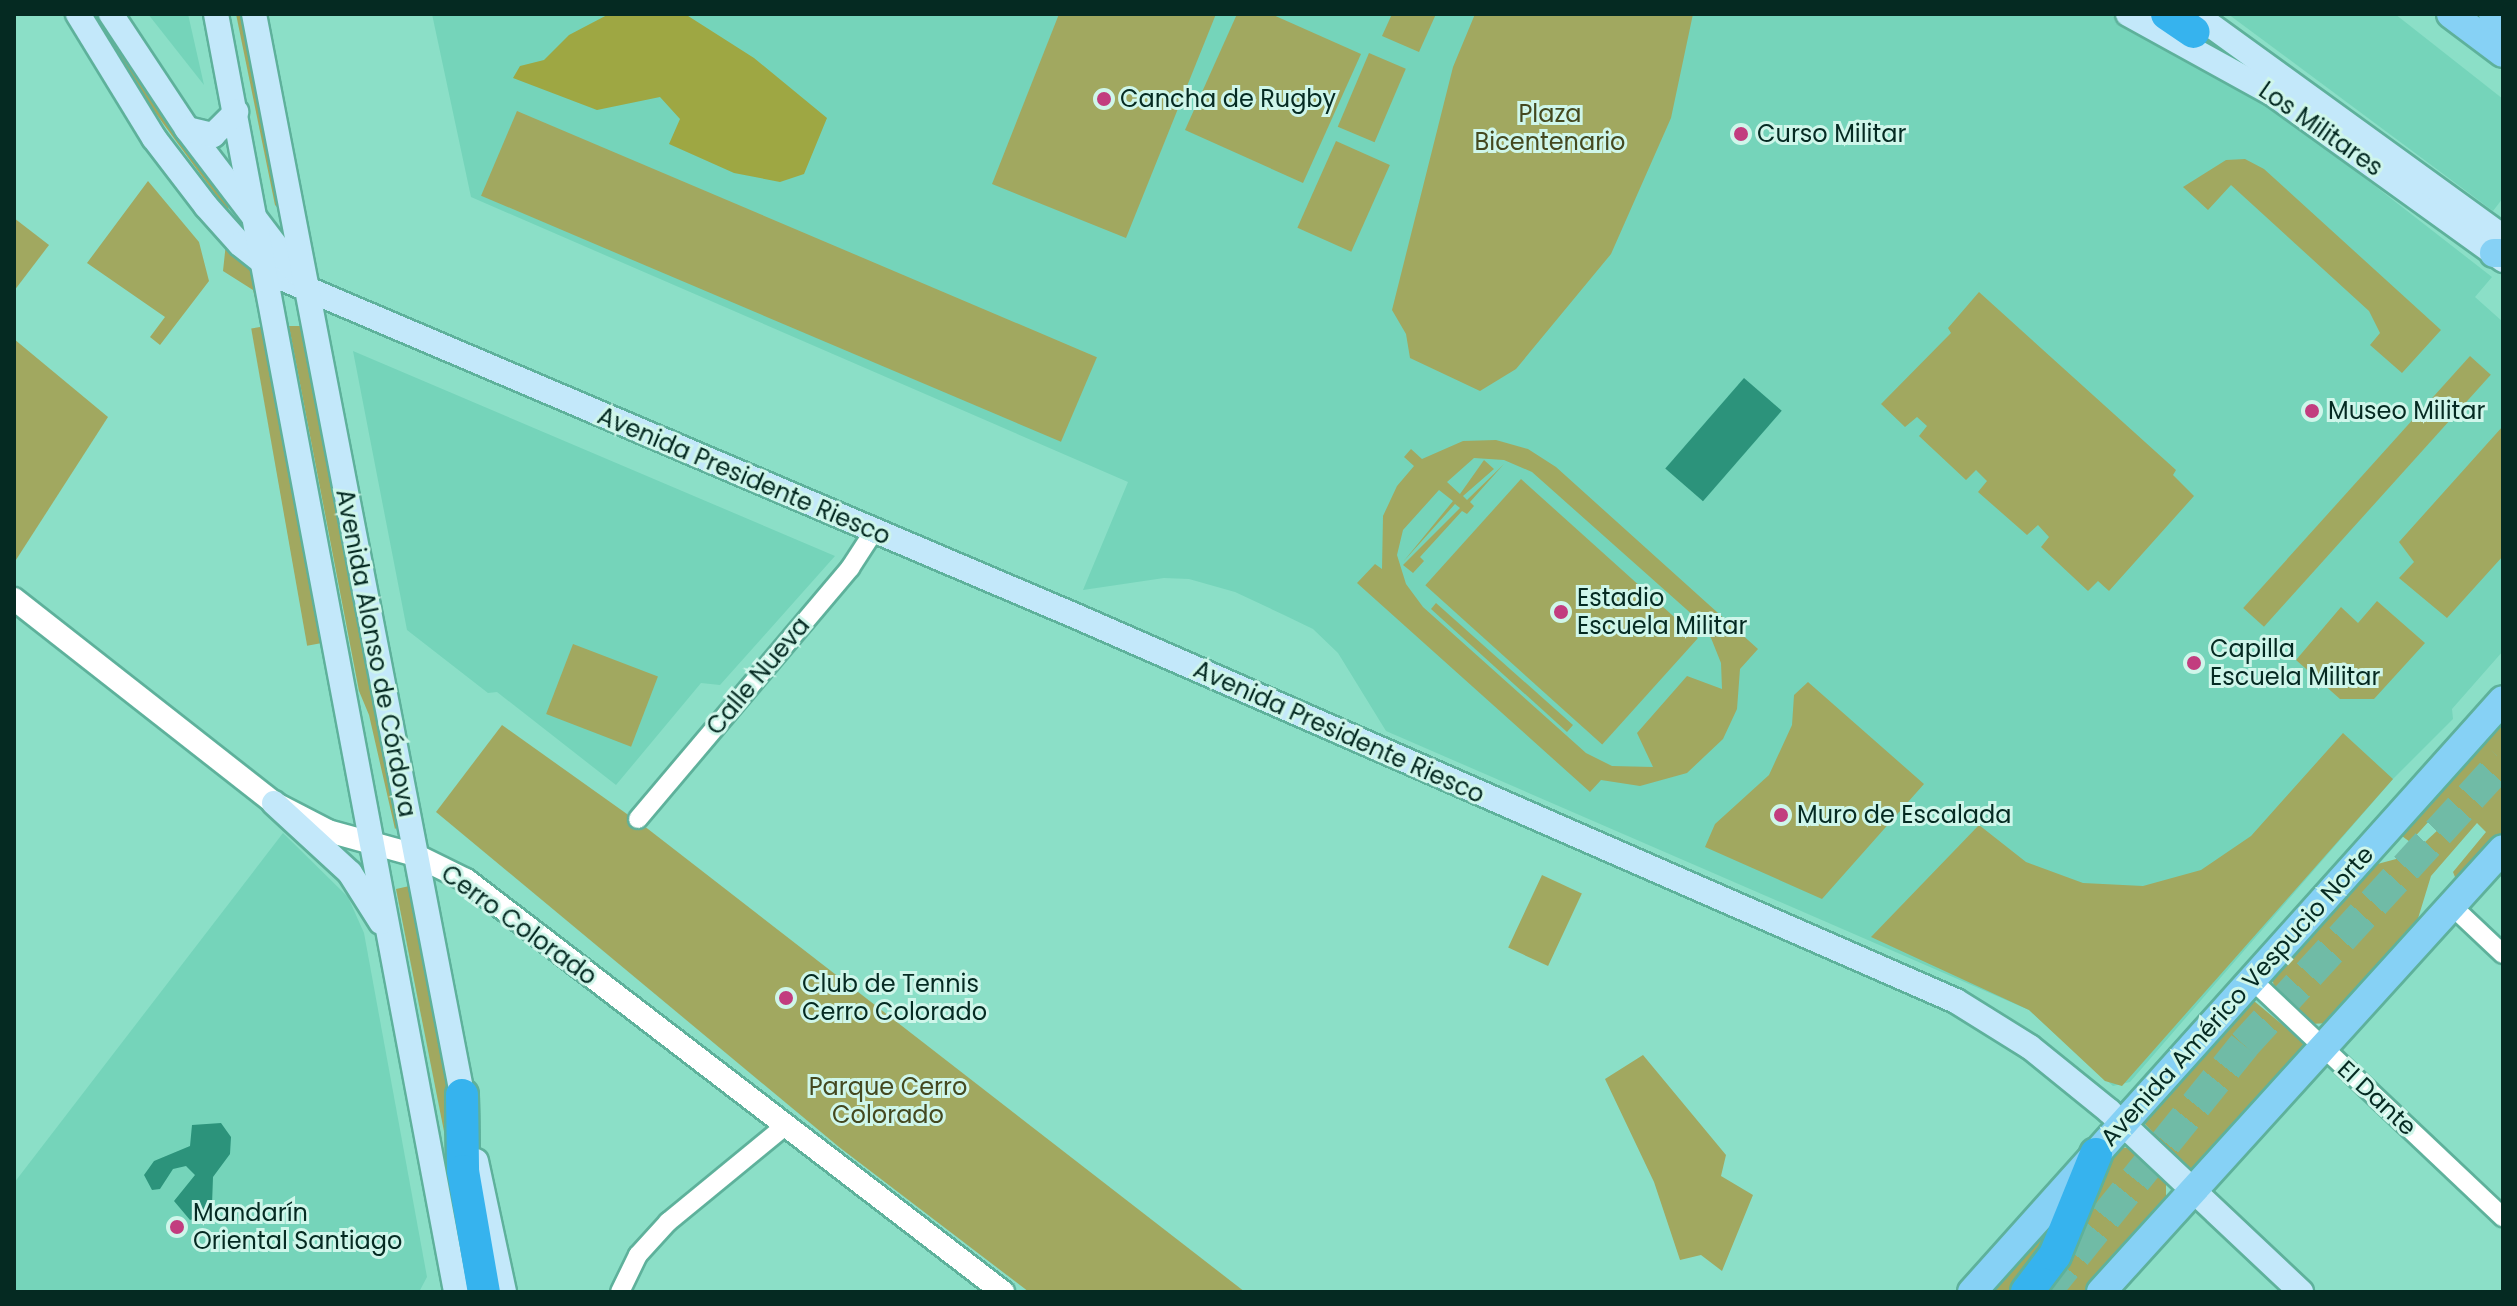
<!DOCTYPE html>
<html>
<head>
<meta charset="utf-8">
<style>
	body { margin:0 }
	#map { position:relative; width:2517px; height:1306px; overflow:hidden; background:#8bdfc7; font-family:Poppins,sans-serif }
	div>[style] { position:absolute }
	[style*='--x'] { left:calc(var(--x)*1px); top:calc(var(--y)*1px); width:calc(var(--w)*1px); rotate:calc(var(--a)*1deg) }
	.built>* { inset:0; background:#75d4ba }
	.green>* { inset:0; background:#a1a860; transform-origin:0 0 }
	.forest>* { inset:0; background:#9ea743 }
	.water>* { inset:0; background:#2c937b; transform-origin:0 0 }
	.motorway-tunnel>* { height:32px; margin-top:-16px; transform-origin:0; background:repeating-linear-gradient(90deg,#70bba6 0 32px,transparent 0 48px) }
	.roads { filter:drop-shadow(2px 0 #5eb19b) drop-shadow(-2px 0 #5eb19b) drop-shadow(0 2px #5eb19b) drop-shadow(0 -2px #5eb19b) }
	.minor>* { height:18px; margin:-9px; padding:0 9px; transform-origin:9px; border-radius:9px; background:#fff }
	.tertiary>* { height:22px; margin:-11px; padding:0 11px; transform-origin:11px; border-radius:11px; background:#fff }
	.secondary>* { height:24px; margin:-12px; padding:0 12px; transform-origin:12px; border-radius:12px; background:#c3e8fa }
	.primary>* { height:28px; margin:-14px; padding:0 14px; transform-origin:14px; border-radius:14px; background:#86d1f5 }
	.motorway>* { height:32px; margin:-16px; padding:0 16px; transform-origin:16px; border-radius:16px; background:#36b3ee }
	.dots>* { width:22px; height:22px; translate:-50% -50%; box-sizing:border-box; border:4px solid #cff6ea; border-radius:50% }
	span { translate:-50% -50%; white-space:nowrap; text-align:center; line-height:1.15; -webkit-text-stroke:6px #cff6ea; paint-order:stroke }
	.poi-label { font-size:24px; color:#052a22 }
	.left { translate:0 -50%; text-align:left }
	.park-label { font-size:24px; color:#44481f }
	.street-label { font-size:24px; color:#052a22 }
	.frame { position:absolute; inset:0; border:16px solid #052a22; pointer-events:none }
</style>
</head>
<body>
<div id="map">
	<div class="built">
		<div style="clip-path:polygon(148px 14px,188px 14px,204px 85px)"></div>
		<div style="clip-path:polygon(432px 14px,2109px 14px,2280px 112px,2492px 277px,2475px 297px,2503px 322px,2503px 651px,2452px 709px,2453px 719px,2393px 779px,2130px 1082px,2113px 1086px,2029px 1010px,1386px 731px,1338px 653px,1313px 629px,1284px 615px,1235px 592px,1189px 579px,1164px 578px,1083px 590px,1128px 482px,471px 197px)"></div>
		<div style="clip-path:polygon(2228px 14px,2395px 14px,2503px 99px,2503px 198px,2493px 211px)"></div>
		<div style="clip-path:polygon(353px 351px,835px 556px,720px 685px,701px 683px,616px 785px,497px 692px,488px 693px,407px 630px)"></div>
		<div style="clip-path:polygon(283px 833px,348px 897px,364px 933px,427px 1277px,419px 1292px,14px 1292px,14px 1183px)"></div>
	</div>
	<div class="green">
		<div style="clip-path:polygon(95px 14px,226px 190px,229px 213px,129px 77px)"></div>
		<div style="clip-path:polygon(236px 14px,252px 14px,281px 211px,275px 205px)"></div>
		<div style="clip-path:polygon(1059px 14px,1216px 14px,1126px 238px,992px 184px)"></div>
		<div style="clip-path:polygon(1237px 14px,1271px 14px,1361px 54px,1303px 183px,1185px 130px)"></div>
		<div style="clip-path:polygon(1392px 14px,1436px 14px,1419px 52px,1382px 36px)"></div>
		<div style="clip-path:polygon(1475px 14px,1693px 14px,1671px 118px,1611px 254px,1516px 369px,1480px 391px,1410px 358px,1406px 334px,1392px 310px,1453px 67px)"></div>
		<div style="left:1369px;top:53px;width:40px;height:80px;rotate:23deg"></div>
		<div style="left:517px;top:111px;width:630px;height:92px;rotate:23deg"></div>
		<div style="left:1336px;top:141px;width:59px;height:95px;rotate:24deg"></div>
		<div style="clip-path:polygon(2245px 159px,2264px 169px,2441px 330px,2402px 373px,2370px 345px,2380px 333px,2369px 311px,2231px 185px,2208px 210px,2183px 187px,2226px 160px)"></div>
		<div style="clip-path:polygon(148px 181px,199px 242px,209px 281px,160px 345px,150px 337px,165px 317px,87px 263px)"></div>
		<div style="clip-path:polygon(14px 218px,49px 245px,14px 291px)"></div>
		<div style="clip-path:polygon(226px 243px,253px 270px,263px 305px,257px 306px,253px 290px,223px 271px)"></div>
		<div style="clip-path:polygon(1979px 292px,2176px 470px,2173px 475px,2194px 496px,2109px 591px,2098px 581px,2088px 591px,2041px 547px,2049px 537px,2038px 525px,2027px 535px,1978px 492px,1987px 481px,1976px 470px,1966px 480px,1919px 436px,1927px 426px,1917px 417px,1905px 427px,1881px 404px,1951px 333px,1948px 328px)"></div>
		<div style="left:266px;top:326px;width:322px;height:15px;rotate:80deg"></div>
		<div style="clip-path:polygon(289px 326px,304px 326px,403px 822px,395px 829px,369px 715px,359px 691px)"></div>
		<div style="clip-path:polygon(14px 339px,108px 417px,14px 563px)"></div>
		<div style="left:2470px;top:356px;width:28px;height:339px;rotate:42deg"></div>
		<div style="clip-path:polygon(2503px 426px,2503px 556px,2447px 618px,2399px 578px,2414px 562px,2399px 542px)"></div>
		<div style="clip-path:polygon(evenodd,1496px 440px,1528px 449px,1556px 467px,1758px 649px,1740px 669px,1737px 709px,1723px 739px,1687px 773px,1640px 786px,1601px 780px,1590px 792px,1357px 583px,1375px 564px,1382px 569px,1383px 516px,1397px 486px,1414px 466px,1404px 457px,1411px 449px,1422px 459px,1463px 441px,1496px 440px,1474px 458px,1504px 460px,1532px 472px,1695px 617px,1711px 638px,1721px 663px,1722px 689px,1687px 676px,1637px 733px,1653px 767px,1612px 766px,1586px 753px,1423px 607px,1406px 584px,1397px 555px,1403px 530px,1439px 490px,1453px 501px,1403px 562px,1455px 504px,1460px 508px,1403px 565px,1413px 573px,1424px 561px,1420px 557px,1462px 511px,1467px 514px,1474px 506px,1470px 502px,1504px 464px,1467px 500px,1463px 496px,1494px 469px,1484px 460px,1460px 494px,1447px 482px,1474px 458px)"></div>
		<div style="left:1521px;top:479px;width:238px;height:143px;rotate:42deg"></div>
		<div style="clip-path:polygon(2377px 601px,2425px 643px,2374px 699px,2340px 699px,2296px 660px,2341px 607px,2358px 623px)"></div>
		<div style="clip-path:polygon(1436px 603px,1573px 725px,1567px 732px,1431px 609px)"></div>
		<div style="left:573px;top:644px;width:91px;height:75px;rotate:21deg"></div>
		<div style="clip-path:polygon(1808px 682px,1924px 784px,1822px 899px,1705px 847px,1715px 824px,1769px 775px,1792px 725px,1794px 695px)"></div>
		<div style="clip-path:polygon(2503px 721px,2503px 832px,2457px 882px,2453px 872px,2486px 832px,2477px 823px,2431px 876px,2416px 925px,2329px 1023px,2311px 1024px,2274px 988px,2272px 975px,2370px 866px,2411px 855px,2454px 815px,2451px 804px,2440px 809px,2410px 842px,2398px 833px)"></div>
		<div style="clip-path:polygon(502px 725px,648px 829px,1245px 1292px,1029px 1292px,839px 1147px,436px 812px)"></div>
		<div style="clip-path:polygon(2343px 733px,2393px 779px,2122px 1086px,2105px 1081px,2029px 1010px,1871px 937px,1979px 825px,2026px 862px,2083px 883px,2143px 886px,2201px 870px,2251px 836px)"></div>
		<div style="left:1542px;top:875px;width:44px;height:80px;rotate:25deg"></div>
		<div style="clip-path:polygon(414px 885px,456px 1099px,456px 1192px,396px 889px)"></div>
		<div style="clip-path:polygon(2254px 1001px,2302px 1041px,2304px 1049px,2195px 1169px,2188px 1169px,2143px 1122px)"></div>
		<div style="clip-path:polygon(1643px 1055px,1726px 1155px,1721px 1176px,1753px 1195px,1722px 1271px,1701px 1255px,1680px 1260px,1654px 1182px,1605px 1079px)"></div>
		<div style="clip-path:polygon(2119px 1147px,2128px 1148px,2166px 1184px,2166px 1199px,2085px 1292px,2039px 1292px,2094px 1179px)"></div>
		<div style="clip-path:polygon(2059px 1208px,2054px 1229px,2017px 1292px,1987px 1292px)"></div>
	</div>
	<div class="forest">
		<div style="clip-path:polygon(609px 14px,685px 14px,754px 58px,827px 118px,804px 174px,780px 182px,734px 173px,669px 144px,680px 119px,660px 97px,597px 110px,513px 78px,520px 66px,544px 60px,569px 35px)"></div>
	</div>
	<div class="water">
		<div style="left:1744px;top:378px;width:50px;height:120px;rotate:41deg"></div>
		<div style="clip-path:polygon(221px 1123px,231px 1137px,230px 1154px,213px 1177px,212px 1205px,204px 1216px,190px 1220px,174px 1201px,195px 1175px,186px 1166px,173px 1169px,160px 1189px,152px 1190px,144px 1175px,154px 1161px,190px 1146px,192px 1125px)"></div>
	</div>
	<div class="motorway-tunnel">
		<div style="--x:2194;--y:32;--w:92;--a:33.5"></div>
		<div style="--x:2045;--y:1292;--w:317;--a:-51.1"></div>
		<div style="--x:2244;--y:1045;--w:384;--a:-47.6"></div>
	</div>
	<div class="roads">
		<div class="minor">
			<div style="--x:638;--y:819;--w:329;--a:-49.8"></div>
			<div style="--x:850;--y:568;--w:44;--a:-57"></div>
			<div style="--x:2452;--y:906;--w:70;--a:43.3"></div>
			<div style="--x:2251;--y:979;--w:347;--a:43.4"></div>
			<div style="--x:620;--y:1292;--w:41;--a:-64.1"></div>
			<div style="--x:638;--y:1255;--w:45;--a:-47.7"></div>
			<div style="--x:668;--y:1222;--w:151;--a:-39.4"></div>
		</div>
		<div class="tertiary">
			<div style="--x:14;--y:599;--w:330;--a:38.1"></div>
			<div style="--x:274;--y:803;--w:61;--a:27.4"></div>
			<div style="--x:328;--y:831;--w:90;--a:15.4"></div>
			<div style="--x:415;--y:855;--w:57;--a:26.1"></div>
			<div style="--x:466;--y:880;--w:677;--a:37.5"></div>
		</div>
		<div class="secondary">
			<div style="--x:78;--y:14;--w:145;--a:58.5"></div>
			<div style="--x:154;--y:138;--w:86;--a:52.6"></div>
			<div style="--x:206;--y:206;--w:51;--a:48.2"></div>
			<div style="--x:240;--y:244;--w:56;--a:38.5"></div>
			<div style="--x:284;--y:279;--w:855;--a:23.06"></div>
			<div style="--x:1071;--y:614;--w:966;--a:23.62"></div>
			<div style="--x:1956;--y:1001;--w:87;--a:31.9"></div>
			<div style="--x:2030;--y:1047;--w:102;--a:39"></div>
			<div style="--x:2109;--y:1111;--w:264;--a:43.3"></div>
			<div style="--x:111;--y:14;--w:138;--a:56.5"></div>
			<div style="--x:187;--y:129;--w:180;--a:52.7"></div>
			<div style="--x:216;--y:14;--w:1300;--a:79.36"></div>
			<div style="--x:254;--y:14;--w:1116;--a:79.1"></div>
			<div style="--x:2128;--y:14;--w:166;--a:28.9"></div>
			<div style="--x:2273;--y:94;--w:284;--a:35.8"></div>
			<div style="--x:2195;--y:14;--w:380;--a:35.9"></div>
			<div style="--x:187;--y:129;--w:27;--a:13"></div>
			<div style="--x:213;--y:135;--w:33;--a:-45"></div>
			<div style="--x:274;--y:803;--w:103;--a:42.6"></div>
			<div style="--x:350;--y:873;--w:58;--a:57.7"></div>
			<div style="--x:476;--y:1161;--w:134;--a:77.9"></div>
		</div>
		<div class="primary">
			<div style="--x:2451;--y:14;--w:65;--a:36.9"></div>
			<div style="--x:2493;--y:14;--w:13;--a:39"></div>
			<div style="--x:2494;--y:253;--w:9;--a:0"></div>
			<div style="--x:1972;--y:1292;--w:795;--a:-48.11"></div>
			<div style="--x:2101;--y:1292;--w:598;--a:-47.78"></div>
		</div>
		<div class="motorway">
			<div style="--x:2167;--y:14;--w:32;--a:34"></div>
			<div style="--x:462;--y:1095;--w:76;--a:89.2"></div>
			<div style="--x:463;--y:1171;--w:123;--a:80.2"></div>
			<div style="--x:2027;--y:1292;--w:46;--a:-52.9"></div>
			<div style="--x:2055;--y:1255;--w:109;--a:-67.9"></div>
		</div>
	</div>
	<div class="dots">
		<div style="left:1104px;top:99px;background:#c23d7f"></div>
		<div style="left:1741px;top:134px;background:#c23d7f"></div>
		<div style="left:2312px;top:411px;background:#c23d7f"></div>
		<div style="left:1561px;top:612px;background:#c23d7f"></div>
		<div style="left:2194px;top:663px;background:#c23d7f"></div>
		<div style="left:1781px;top:815px;background:#c23d7f"></div>
		<div style="left:786px;top:998px;background:#c23d7f"></div>
		<div style="left:177px;top:1227px;background:#c23d7f"></div>
	</div>
	<div class="poi-label">
		<span class="left" style="left:1120px;top:99px">Cancha de Rugby</span>
		<span class="left" style="left:1757px;top:134px">Curso Militar</span>
		<span class="left" style="left:2328px;top:411px">Museo Militar</span>
		<span class="left" style="left:1577px;top:612px">Estadio<br>Escuela Militar</span>
		<span class="left" style="left:2210px;top:663px">Capilla<br>Escuela Militar</span>
		<span class="left" style="left:1797px;top:815px">Muro de Escalada</span>
		<span class="left" style="left:802px;top:998px">Club de Tennis<br>Cerro Colorado</span>
		<span class="left" style="left:193px;top:1227px">Mandarín<br>Oriental Santiago</span>
	</div>
	<div class="park-label">
		<span style="left:1550px;top:128px">Plaza<br>Bicentenario</span>
		<span style="left:888px;top:1101px">Parque Cerro<br>Colorado</span>
	</div>
	<div class="street-label">
		<span style="left:2321px;top:129px;rotate:35deg">Los Militares</span>
		<span style="left:744px;top:476px;rotate:23deg">Avenida Presidente Riesco</span>
		<span style="left:376px;top:653px;rotate:79deg">Avenida Alonso de Córdova</span>
		<span style="left:758px;top:676px;rotate:-50deg">Calle Nueva</span>
		<span style="left:1339px;top:732px;rotate:24deg">Avenida Presidente Riesco</span>
		<span style="left:519px;top:925px;rotate:36deg">Cerro Colorado</span>
		<span style="left:2237px;top:996px;rotate:-48deg">Avenida Américo Vespucio Norte</span>
		<span style="left:2377px;top:1098px;rotate:43deg">El Dante</span>
	</div>
	<div class="frame"></div>
</div>
</body>
</html>
